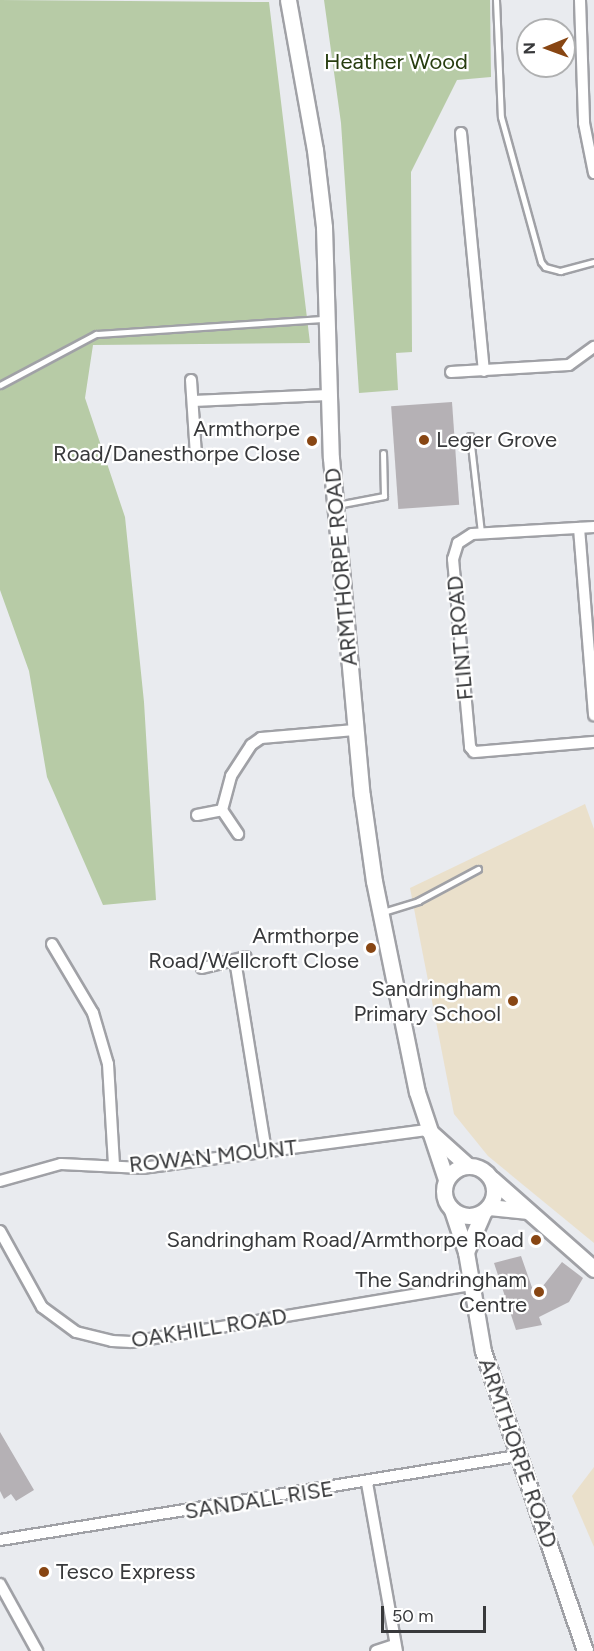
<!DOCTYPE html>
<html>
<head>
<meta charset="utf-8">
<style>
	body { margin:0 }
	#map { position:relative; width:594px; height:1651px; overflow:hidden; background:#e9ebef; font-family:Figtree,sans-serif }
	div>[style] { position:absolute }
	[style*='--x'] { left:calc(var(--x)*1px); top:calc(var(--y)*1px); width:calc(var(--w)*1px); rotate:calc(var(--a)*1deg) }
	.education>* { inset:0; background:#eae0cb }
	.green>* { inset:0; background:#b7cba6 }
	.building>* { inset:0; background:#b5b1b5; transform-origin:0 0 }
	.roads { filter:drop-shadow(2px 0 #a0a1a6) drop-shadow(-2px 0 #a0a1a6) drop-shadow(0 2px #a0a1a6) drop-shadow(0 -2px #a0a1a6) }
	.lane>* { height:5px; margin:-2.5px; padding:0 2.5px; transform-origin:2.5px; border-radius:2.5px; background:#fff }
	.street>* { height:10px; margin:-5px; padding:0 5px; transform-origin:5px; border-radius:5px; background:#fff }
	.secondary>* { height:15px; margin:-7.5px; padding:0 7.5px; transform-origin:7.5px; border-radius:7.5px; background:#fff }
	.secondary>.ring { margin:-7.5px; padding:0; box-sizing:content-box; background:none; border:15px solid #fff; border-radius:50% }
	.dots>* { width:16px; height:16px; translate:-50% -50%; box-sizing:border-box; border:3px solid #fff; border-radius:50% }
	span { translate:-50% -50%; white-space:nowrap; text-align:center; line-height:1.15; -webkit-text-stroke:4.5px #fff; paint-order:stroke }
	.park-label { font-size:22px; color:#273d0f }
	.poi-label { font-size:22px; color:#38393b }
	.right { translate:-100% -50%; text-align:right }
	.left { translate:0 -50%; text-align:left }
	.street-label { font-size:22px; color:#38393b }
	.north { position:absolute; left:516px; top:18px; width:60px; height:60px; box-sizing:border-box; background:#fff; border:2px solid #afb0b1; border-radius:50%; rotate:269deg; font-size:16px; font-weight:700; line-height:24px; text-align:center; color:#38393b }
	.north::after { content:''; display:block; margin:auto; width:21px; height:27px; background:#884613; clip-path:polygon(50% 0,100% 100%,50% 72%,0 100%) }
	.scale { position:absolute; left:381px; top:1606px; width:105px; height:27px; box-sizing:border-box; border:3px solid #38393b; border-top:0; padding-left:8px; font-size:18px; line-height:21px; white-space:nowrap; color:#38393b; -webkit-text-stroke:4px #fff; paint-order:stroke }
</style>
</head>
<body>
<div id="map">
	<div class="education">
		<div style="clip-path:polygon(585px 804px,594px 829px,594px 1243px,488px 1156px,454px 1114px,410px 888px)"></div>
		<div style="clip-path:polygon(594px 1467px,594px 1547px,572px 1496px)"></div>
	</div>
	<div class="green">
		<div style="clip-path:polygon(0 0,269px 2px,310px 343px,93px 345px,85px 398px,125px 517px,144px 702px,156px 900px,103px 905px,47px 777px,29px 671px,0 590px)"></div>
		<div style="clip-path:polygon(324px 0,490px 0,491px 77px,457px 80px,411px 172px,412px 352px,396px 353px,398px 390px,359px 393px,341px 123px)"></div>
	</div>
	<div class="building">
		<div style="left:452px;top:402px;width:103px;height:61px;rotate:86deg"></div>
		<div style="clip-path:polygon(521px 1256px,535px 1296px,562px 1262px,583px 1278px,569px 1302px,539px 1317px,542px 1325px,516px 1330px,494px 1263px)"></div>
		<div style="clip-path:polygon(0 1432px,34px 1490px,16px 1501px,11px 1494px,4px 1499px,0 1491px)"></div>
	</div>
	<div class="roads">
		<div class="lane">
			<div style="--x:496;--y:0;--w:117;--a:87.6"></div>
			<div style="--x:501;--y:117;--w:150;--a:74.6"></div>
			<div style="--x:541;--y:262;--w:6;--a:51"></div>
			<div style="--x:545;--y:267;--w:16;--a:15"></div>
			<div style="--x:560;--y:271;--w:35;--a:-15"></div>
			<div style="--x:0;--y:385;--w:109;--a:-28"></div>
			<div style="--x:96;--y:334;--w:228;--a:-3.8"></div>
			<div style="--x:470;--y:436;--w:98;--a:83.5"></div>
			<div style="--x:337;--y:505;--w:48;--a:-10.8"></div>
			<div style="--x:384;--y:496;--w:43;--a:-91.3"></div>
			<div style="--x:383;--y:912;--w:37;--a:-17"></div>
			<div style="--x:418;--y:901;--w:68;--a:-28.1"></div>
		</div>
		<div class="street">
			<div style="--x:580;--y:0;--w:123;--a:88.1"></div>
			<div style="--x:584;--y:123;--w:51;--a:78.7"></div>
			<div style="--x:461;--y:133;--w:239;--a:84.5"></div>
			<div style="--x:451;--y:372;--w:118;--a:-3.4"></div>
			<div style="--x:569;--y:365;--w:31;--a:-36"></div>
			<div style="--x:191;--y:380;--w:75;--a:86.2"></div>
			<div style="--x:193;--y:401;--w:135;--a:-2.5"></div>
			<div style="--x:594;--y:527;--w:122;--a:176.7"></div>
			<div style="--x:472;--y:534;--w:17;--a:147"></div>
			<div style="--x:458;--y:543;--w:17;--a:107"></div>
			<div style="--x:453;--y:559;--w:189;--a:84.8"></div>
			<div style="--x:470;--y:747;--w:6;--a:51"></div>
			<div style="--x:474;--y:752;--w:120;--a:-4.8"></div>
			<div style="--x:579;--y:528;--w:188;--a:85.4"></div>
			<div style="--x:222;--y:810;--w:35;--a:-75"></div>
			<div style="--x:231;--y:776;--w:37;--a:-57"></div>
			<div style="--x:251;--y:745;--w:12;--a:-35"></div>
			<div style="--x:261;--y:738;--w:94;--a:-4.9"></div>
			<div style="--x:197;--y:815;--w:25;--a:-11"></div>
			<div style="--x:222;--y:810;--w:29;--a:56"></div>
			<div style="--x:52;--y:944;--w:80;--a:59.3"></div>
			<div style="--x:93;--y:1013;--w:53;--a:73.6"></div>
			<div style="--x:108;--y:1064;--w:101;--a:86.6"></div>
			<div style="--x:235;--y:960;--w:194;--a:80.8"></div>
			<div style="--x:202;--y:968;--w:45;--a:-14"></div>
			<div style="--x:0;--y:1181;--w:63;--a:-15.6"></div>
			<div style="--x:61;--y:1164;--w:81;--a:2.8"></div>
			<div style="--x:142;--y:1168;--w:289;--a:-7.6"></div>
			<div style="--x:0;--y:1231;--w:87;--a:61.1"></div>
			<div style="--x:42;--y:1307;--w:42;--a:36.3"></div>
			<div style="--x:76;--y:1332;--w:37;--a:14"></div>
			<div style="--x:112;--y:1341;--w:19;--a:3"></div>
			<div style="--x:131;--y:1342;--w:344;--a:-9.5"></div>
			<div style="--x:367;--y:1483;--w:171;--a:79.9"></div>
			<div style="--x:0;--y:1540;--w:524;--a:-9.23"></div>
			<div style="--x:0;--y:1584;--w:77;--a:61.1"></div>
			<div style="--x:376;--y:1651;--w:20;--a:-18"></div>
		</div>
		<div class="secondary">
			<div style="--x:288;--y:0;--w:152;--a:79.8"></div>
			<div style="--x:315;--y:150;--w:78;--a:83.3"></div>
			<div style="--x:324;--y:227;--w:231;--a:88.3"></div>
			<div style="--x:331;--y:458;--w:339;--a:84.8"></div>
			<div style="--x:362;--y:796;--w:86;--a:82"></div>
			<div style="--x:374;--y:881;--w:215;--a:78.5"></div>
			<div style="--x:417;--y:1092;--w:92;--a:71.6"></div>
			<div style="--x:428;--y:1130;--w:52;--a:41.9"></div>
			<div class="ring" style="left:444px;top:1166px;width:35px;height:35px"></div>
			<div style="--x:492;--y:1179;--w:136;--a:41.4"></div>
			<div style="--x:489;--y:1207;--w:37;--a:6"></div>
			<div style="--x:452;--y:1210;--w:44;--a:71.6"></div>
			<div style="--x:466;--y:1252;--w:100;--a:80.3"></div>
			<div style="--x:483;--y:1351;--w:317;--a:71.2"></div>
			<div style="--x:466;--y:1252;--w:43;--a:-66.4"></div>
		</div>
	</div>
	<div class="dots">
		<div style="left:424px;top:440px;background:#884613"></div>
		<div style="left:312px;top:441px;background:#884613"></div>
		<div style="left:371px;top:948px;background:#884613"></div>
		<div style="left:513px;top:1001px;background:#884613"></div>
		<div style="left:536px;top:1240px;background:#884613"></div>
		<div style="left:539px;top:1292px;background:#884613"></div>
		<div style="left:44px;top:1572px;background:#884613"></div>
	</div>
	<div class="park-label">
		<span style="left:396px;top:62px">Heather Wood</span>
	</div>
	<div class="poi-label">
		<span class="right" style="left:300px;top:441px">Armthorpe<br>Road/Danesthorpe Close</span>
		<span class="left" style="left:436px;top:440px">Leger Grove</span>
		<span class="right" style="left:359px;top:948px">Armthorpe<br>Road/Wellcroft Close</span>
		<span class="right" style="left:501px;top:1001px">Sandringham<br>Primary School</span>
		<span class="right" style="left:524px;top:1240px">Sandringham Road/Armthorpe Road</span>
		<span class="right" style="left:527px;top:1292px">The Sandringham<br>Centre</span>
		<span class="left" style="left:56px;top:1572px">Tesco Express</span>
	</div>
	<div class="street-label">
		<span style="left:341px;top:567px;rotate:-95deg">ARMTHORPE ROAD</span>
		<span style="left:460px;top:638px;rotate:-95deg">FLINT ROAD</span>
		<span style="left:213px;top:1156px;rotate:-6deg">ROWAN MOUNT</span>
		<span style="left:209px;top:1328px;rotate:-9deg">OAKHILL ROAD</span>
		<span style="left:518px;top:1453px;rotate:71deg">ARMTHORPE ROAD</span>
		<span style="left:259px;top:1500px;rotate:-9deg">SANDALL RISE</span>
	</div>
	<div class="north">N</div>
	<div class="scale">50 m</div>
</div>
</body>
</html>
